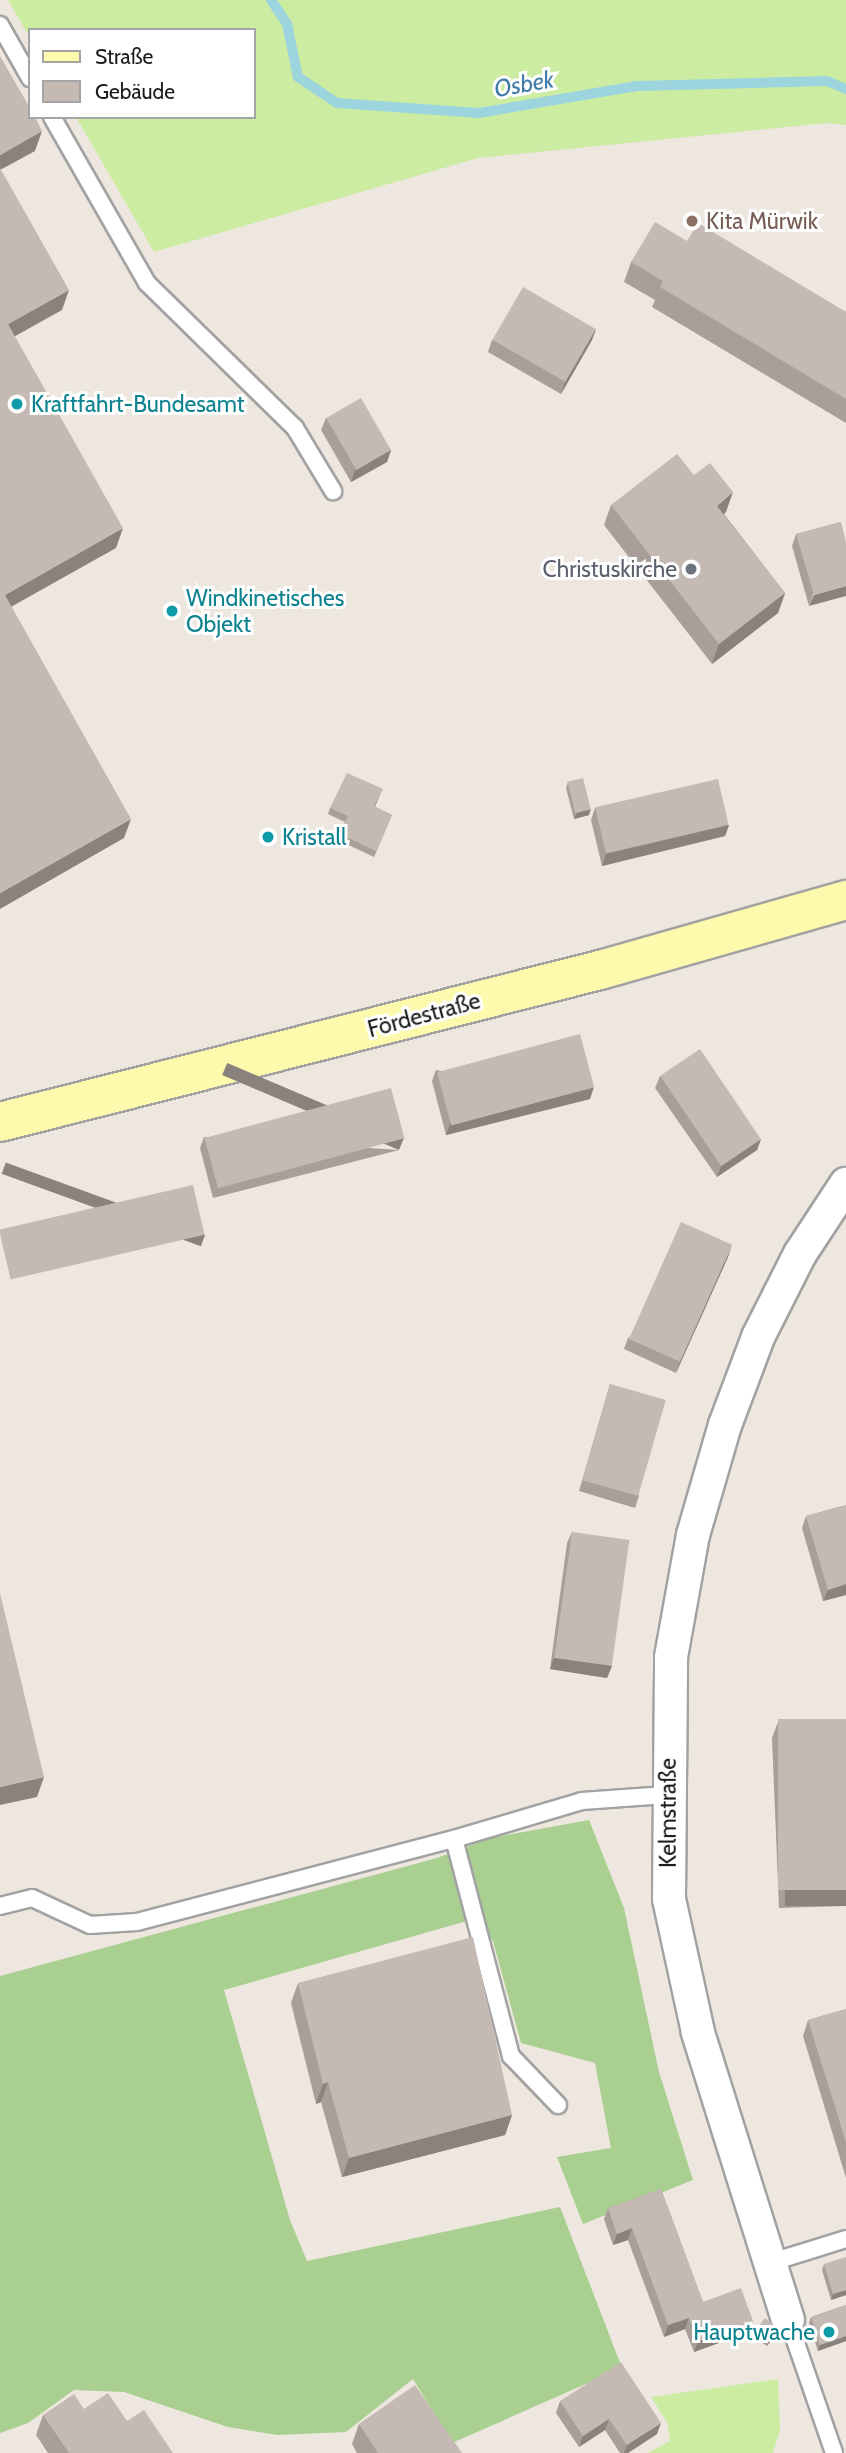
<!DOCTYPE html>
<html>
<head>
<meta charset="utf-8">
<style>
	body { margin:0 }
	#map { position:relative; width:846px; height:2453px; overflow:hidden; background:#ede7df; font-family:Cabin,sans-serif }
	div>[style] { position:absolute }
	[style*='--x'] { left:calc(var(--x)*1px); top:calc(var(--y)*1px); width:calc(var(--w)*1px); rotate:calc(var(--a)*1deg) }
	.grass>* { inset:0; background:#cceca1 }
	.forest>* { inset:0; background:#a9cf91 }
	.stream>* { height:10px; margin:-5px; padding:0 5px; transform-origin:5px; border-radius:5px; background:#9cd5de }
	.roads { filter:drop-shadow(2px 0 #a2a2a2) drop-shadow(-2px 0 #a2a2a2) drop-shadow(0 2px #a2a2a2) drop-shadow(0 -2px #a2a2a2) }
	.lane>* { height:16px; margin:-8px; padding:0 8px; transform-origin:8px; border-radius:8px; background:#fff }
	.street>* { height:32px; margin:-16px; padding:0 16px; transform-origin:16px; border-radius:16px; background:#fff }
	.secondary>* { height:38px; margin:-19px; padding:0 19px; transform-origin:19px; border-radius:19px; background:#fdfaae }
	.wall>* { inset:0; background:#a99f9a }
	.shaded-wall>* { inset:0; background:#8a827d; transform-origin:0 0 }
	.building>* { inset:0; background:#c5b9b3; transform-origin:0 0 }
	.dots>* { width:19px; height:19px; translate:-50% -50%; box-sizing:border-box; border:4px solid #fff; border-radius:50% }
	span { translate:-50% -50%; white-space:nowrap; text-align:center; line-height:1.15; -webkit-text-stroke:6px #fff; paint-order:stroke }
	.education-label { font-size:23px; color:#785e54 }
	.left { translate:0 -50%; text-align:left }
	.culture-label { font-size:23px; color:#0d838f }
	.right { translate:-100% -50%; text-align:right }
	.worship-label { font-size:23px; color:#5b616d }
	.street-label { font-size:23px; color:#1b1b1b }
	.water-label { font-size:24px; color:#407ca7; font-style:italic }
	.legend { position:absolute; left:28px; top:28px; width:228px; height:91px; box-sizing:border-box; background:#fff; border:2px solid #a4a4a4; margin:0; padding:9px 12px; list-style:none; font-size:21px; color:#1b1b1b }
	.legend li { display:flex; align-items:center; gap:14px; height:35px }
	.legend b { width:35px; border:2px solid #a4a4a4 }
</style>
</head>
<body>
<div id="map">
	<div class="grass">
		<div style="clip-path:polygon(8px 0,846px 0,846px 125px,826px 123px,478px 158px,154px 252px,76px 117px,254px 117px,254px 30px,30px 30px,30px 38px)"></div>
		<div style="clip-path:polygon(778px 2379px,780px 2429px,773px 2453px,648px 2453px,670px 2441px,667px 2422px,651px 2397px)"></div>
	</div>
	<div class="forest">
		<div style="clip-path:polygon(589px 1820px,624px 1908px,659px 2072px,693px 2180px,583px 2224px,557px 2157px,611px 2148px,595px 2063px,521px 2043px,493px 1941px,474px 1919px,224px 1990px,290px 2220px,307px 2261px,560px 2207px,622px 2368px,452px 2443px,413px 2379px,346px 2432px,277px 2435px,228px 2427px,124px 2392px,74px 2390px,28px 2423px,0 2433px,0 1976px,437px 1858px,490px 1838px)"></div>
	</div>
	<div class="stream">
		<div style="--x:271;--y:0;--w:29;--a:56"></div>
		<div style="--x:287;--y:24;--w:54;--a:78.3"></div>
		<div style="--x:298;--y:77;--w:47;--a:33.7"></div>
		<div style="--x:337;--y:103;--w:142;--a:4"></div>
		<div style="--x:479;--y:113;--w:160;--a:-9.7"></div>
		<div style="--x:637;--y:86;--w:190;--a:-1.5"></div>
		<div style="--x:827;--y:81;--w:21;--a:23"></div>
	</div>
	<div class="roads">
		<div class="lane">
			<div style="--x:0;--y:25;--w:61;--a:60.5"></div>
			<div style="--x:52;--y:117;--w:191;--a:60.2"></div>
			<div style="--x:147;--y:283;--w:207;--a:44.4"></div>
			<div style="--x:295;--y:428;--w:74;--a:58.9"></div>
			<div style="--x:0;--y:1906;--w:33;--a:-14"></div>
			<div style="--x:32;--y:1898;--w:64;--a:25"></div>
			<div style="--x:90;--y:1925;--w:47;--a:-3.7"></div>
			<div style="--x:137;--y:1922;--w:328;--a:-14.7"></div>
			<div style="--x:558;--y:2105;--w:68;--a:-133.8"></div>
			<div style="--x:511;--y:2056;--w:224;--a:-104.7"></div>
			<div style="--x:454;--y:1839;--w:134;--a:-16.5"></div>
			<div style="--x:582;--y:1801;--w:84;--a:-4.1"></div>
			<div style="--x:769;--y:2263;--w:81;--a:-17.3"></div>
			<div style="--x:788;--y:2320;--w:141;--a:70.9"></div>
		</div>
		<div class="street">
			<div style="--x:788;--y:2320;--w:302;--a:-107.4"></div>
			<div style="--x:698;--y:2032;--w:136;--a:-102.3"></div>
			<div style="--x:669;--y:1899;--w:242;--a:-89.5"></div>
			<div style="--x:671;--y:1657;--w:124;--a:-79.8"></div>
			<div style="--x:693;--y:1535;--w:115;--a:-73.8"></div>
			<div style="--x:725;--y:1425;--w:94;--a:-69.4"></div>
			<div style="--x:758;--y:1337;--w:93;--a:-63.2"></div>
			<div style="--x:800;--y:1254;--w:84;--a:-56.7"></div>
		</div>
		<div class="secondary">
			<div style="--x:0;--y:1122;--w:619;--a:-14.22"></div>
			<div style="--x:600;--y:970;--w:256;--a:-15.9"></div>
		</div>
	</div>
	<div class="wall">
		<div style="clip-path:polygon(687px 241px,846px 312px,846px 423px,652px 307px,655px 300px,624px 282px,631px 262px)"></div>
		<div style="clip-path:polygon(596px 329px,592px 340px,561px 394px,488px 352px,492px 340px)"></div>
		<div style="clip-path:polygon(326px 418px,391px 450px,387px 462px,351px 482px,321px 430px)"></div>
		<div style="clip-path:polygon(694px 475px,726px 512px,724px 514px,785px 593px,778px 613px,712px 664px,604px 525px,611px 505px)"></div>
		<div style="clip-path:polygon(841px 522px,809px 606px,792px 546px,796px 534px)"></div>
		<div style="clip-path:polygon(568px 782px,589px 815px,574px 819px,566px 788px)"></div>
		<div style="clip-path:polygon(380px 795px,375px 807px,392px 815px,374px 857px,338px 840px,345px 822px,328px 814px,330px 808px)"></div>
		<div style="clip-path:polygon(595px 808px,729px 825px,725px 836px,602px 866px,591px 820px)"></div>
		<div style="clip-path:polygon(436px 1070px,590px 1099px,446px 1135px,432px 1081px)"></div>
		<div style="clip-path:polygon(660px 1076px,761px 1139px,757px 1150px,717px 1177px,655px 1088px)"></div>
		<div style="clip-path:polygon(204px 1137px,399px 1150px,213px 1198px,200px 1148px)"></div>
		<div style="clip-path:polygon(728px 1257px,676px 1373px,624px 1349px,628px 1338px)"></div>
		<div style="clip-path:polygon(610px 1384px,639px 1496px,635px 1508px,579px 1491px)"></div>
		<div style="clip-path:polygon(846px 1505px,846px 1595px,823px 1601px,802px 1528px,806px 1516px)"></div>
		<div style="clip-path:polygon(572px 1532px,612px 1666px,607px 1678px,550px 1669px,567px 1543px)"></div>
		<div style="clip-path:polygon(778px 1722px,846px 1906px,779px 1908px,772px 1738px)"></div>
		<div style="clip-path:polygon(298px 1983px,512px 2115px,505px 2135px,342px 2177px,321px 2102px,316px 2104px,291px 2003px)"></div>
		<div style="clip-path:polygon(846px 2009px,846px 2178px,803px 2036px,808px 2020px)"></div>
		<div style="clip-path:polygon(661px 2189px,703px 2302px,749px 2332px,694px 2352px,685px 2329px,664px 2337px,628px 2240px,613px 2245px,604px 2219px,608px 2208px)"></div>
		<div style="clip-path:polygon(824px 2264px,846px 2295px,831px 2300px,822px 2270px)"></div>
		<div style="clip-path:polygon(846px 2305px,846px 2341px,818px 2351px,809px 2323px,811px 2317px)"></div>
		<div style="clip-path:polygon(756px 2331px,776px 2334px,767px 2346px,754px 2337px)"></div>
		<div style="clip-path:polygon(560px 2401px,657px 2434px,628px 2453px,620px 2453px,605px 2430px,579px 2447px,556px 2413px)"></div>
		<div style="clip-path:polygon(84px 2409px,127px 2421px,173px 2453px,48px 2453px,36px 2435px,43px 2415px)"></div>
		<div style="clip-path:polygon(359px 2424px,462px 2453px,357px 2453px,352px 2444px)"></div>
	</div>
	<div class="shaded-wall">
		<div style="clip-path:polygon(42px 131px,35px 151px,0 170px,0 155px)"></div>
		<div style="clip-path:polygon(69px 290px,62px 310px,1px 344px,8px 324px)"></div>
		<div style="clip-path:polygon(596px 329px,592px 340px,561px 394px,565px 382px)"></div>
		<div style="clip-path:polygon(391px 450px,387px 462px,351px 482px,355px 470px)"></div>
		<div style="clip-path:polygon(733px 492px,726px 512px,710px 525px,717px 506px)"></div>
		<div style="clip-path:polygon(123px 528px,116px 548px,0 613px,5px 595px)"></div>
		<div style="clip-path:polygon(846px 586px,846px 596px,809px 606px,814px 595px)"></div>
		<div style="clip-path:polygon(785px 593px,778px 613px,712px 664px,719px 644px)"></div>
		<div style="clip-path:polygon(591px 809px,589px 815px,574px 819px,577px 813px)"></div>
		<div style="clip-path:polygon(131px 819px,124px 838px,0 909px,0 893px)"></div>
		<div style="clip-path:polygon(729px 825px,725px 836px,602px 866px,606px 854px)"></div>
		<div style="clip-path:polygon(594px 1087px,590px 1099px,446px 1135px,450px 1124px)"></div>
		<div style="left:404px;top:1138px;width:13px;height:192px;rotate:113deg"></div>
		<div style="clip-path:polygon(761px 1139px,757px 1150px,717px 1177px,721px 1166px)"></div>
		<div style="left:205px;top:1235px;width:12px;height:212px;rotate:110deg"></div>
		<div style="clip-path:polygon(732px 1245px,728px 1257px,676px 1373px,680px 1361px)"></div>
		<div style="clip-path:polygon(846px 1584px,846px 1595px,823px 1601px,828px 1590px)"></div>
		<div style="clip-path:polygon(554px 1658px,612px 1666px,607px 1678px,550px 1669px)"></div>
		<div style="clip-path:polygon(44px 1777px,37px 1797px,0 1805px,0 1787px)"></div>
		<div style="left:846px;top:1890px;width:16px;height:61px;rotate:90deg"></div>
		<div style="clip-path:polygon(328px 2082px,321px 2102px,316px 2104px,323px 2084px)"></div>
		<div style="clip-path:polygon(512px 2115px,505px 2135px,342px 2177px,349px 2158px)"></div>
		<div style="clip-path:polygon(632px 2228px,628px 2240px,613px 2245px,617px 2234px)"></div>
		<div style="clip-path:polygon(846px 2290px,846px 2295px,831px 2300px,833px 2294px)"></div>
		<div style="clip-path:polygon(689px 2318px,685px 2329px,664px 2337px,668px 2325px)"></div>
		<div style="clip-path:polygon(753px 2321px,749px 2332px,694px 2352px,698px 2341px)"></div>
		<div style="clip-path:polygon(778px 2328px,776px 2334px,767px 2346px,769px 2340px)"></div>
		<div style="clip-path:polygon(846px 2336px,846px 2341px,818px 2351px,820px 2345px)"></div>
		<div style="clip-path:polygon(609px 2419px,605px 2430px,579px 2447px,583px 2436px)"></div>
		<div style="clip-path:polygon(661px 2423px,657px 2434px,628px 2453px,624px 2453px,627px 2445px)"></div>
	</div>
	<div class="building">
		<div style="clip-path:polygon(0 56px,30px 108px,30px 117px,35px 117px,42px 131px,0 155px)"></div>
		<div style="clip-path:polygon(0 168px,69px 290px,8px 324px,123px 528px,5px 595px,131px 819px,0 893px)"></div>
		<div style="clip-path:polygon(655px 222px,687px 241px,698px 223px,846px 312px,846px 399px,660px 287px,663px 281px,631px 262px)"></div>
		<div style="left:523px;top:287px;width:84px;height:61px;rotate:30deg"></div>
		<div style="left:361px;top:398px;width:60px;height:40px;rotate:60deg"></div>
		<div style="clip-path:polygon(677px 454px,694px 475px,710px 463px,733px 492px,717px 506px,785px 593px,719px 644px,611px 505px)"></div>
		<div style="clip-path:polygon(841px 522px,846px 542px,846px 586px,814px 595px,796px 534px)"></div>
		<div style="clip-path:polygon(347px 773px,383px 789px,374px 806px,392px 815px,376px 851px,340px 834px,348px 816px,330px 808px)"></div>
		<div style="left:583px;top:778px;width:32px;height:16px;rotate:76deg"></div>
		<div style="left:718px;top:779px;width:47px;height:126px;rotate:77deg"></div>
		<div style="left:580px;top:1034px;width:55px;height:148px;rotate:75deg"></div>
		<div style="left:700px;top:1049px;width:109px;height:48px;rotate:56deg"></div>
		<div style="left:391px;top:1088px;width:52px;height:193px;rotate:75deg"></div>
		<div style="left:193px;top:1185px;width:51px;height:199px;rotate:77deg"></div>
		<div style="left:681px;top:1222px;width:56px;height:128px;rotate:24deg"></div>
		<div style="left:610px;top:1384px;width:58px;height:100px;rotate:16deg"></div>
		<div style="clip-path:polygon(846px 1505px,846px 1584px,828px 1590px,806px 1516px)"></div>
		<div style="left:572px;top:1532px;width:58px;height:127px;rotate:8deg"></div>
		<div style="clip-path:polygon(0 1593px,44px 1777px,0 1787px)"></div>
		<div style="left:846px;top:1719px;width:171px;height:68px;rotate:90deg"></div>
		<div style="clip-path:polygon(473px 1937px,512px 2115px,349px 2158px,328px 2082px,323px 2084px,298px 1983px)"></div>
		<div style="clip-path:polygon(846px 2009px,846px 2142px,808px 2020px)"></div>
		<div style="clip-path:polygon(661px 2189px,703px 2302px,741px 2288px,753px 2321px,698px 2341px,689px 2318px,668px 2325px,632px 2228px,617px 2234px,608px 2208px)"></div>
		<div style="clip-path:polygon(846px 2257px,846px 2290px,833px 2294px,824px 2264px)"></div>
		<div style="clip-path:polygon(846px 2305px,846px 2336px,820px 2345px,811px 2317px)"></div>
		<div style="left:765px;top:2318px;width:16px;height:16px;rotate:38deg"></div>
		<div style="clip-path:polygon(621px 2362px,661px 2423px,627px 2445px,609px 2419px,583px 2436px,560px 2401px)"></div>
		<div style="clip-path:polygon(415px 2385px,462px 2453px,378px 2453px,359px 2424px)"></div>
		<div style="clip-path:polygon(108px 2393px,127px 2421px,144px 2410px,173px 2453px,69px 2453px,43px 2415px,74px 2394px,84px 2409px)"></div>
	</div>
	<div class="dots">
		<div style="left:692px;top:221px;background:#8d6e63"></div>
		<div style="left:17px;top:404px;background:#0f9aa8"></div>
		<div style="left:691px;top:569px;background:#6b7280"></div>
		<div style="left:172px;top:611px;background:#0f9aa8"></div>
		<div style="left:268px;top:837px;background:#0f9aa8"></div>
		<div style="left:829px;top:2332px;background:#0f9aa8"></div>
	</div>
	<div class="education-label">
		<span class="left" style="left:706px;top:221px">Kita Mürwik</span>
	</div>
	<div class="culture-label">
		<span class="left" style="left:31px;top:404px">Kraftfahrt-Bundesamt</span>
		<span class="left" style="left:186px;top:611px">Windkinetisches<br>Objekt</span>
		<span class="left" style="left:282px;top:837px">Kristall</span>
		<span class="right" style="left:815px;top:2332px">Hauptwache</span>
	</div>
	<div class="worship-label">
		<span class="right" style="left:677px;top:569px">Christuskirche</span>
	</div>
	<div class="street-label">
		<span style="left:424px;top:1015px;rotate:-15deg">Fördestraße</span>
		<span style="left:668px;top:1813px;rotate:-90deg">Kelmstraße</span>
	</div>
	<div class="water-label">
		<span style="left:524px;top:84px;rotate:-10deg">Osbek</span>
	</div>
	<ul class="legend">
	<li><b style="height:9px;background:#fdfaae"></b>Straße</li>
	<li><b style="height:19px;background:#c5b9b3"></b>Gebäude</li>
	</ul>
</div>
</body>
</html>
